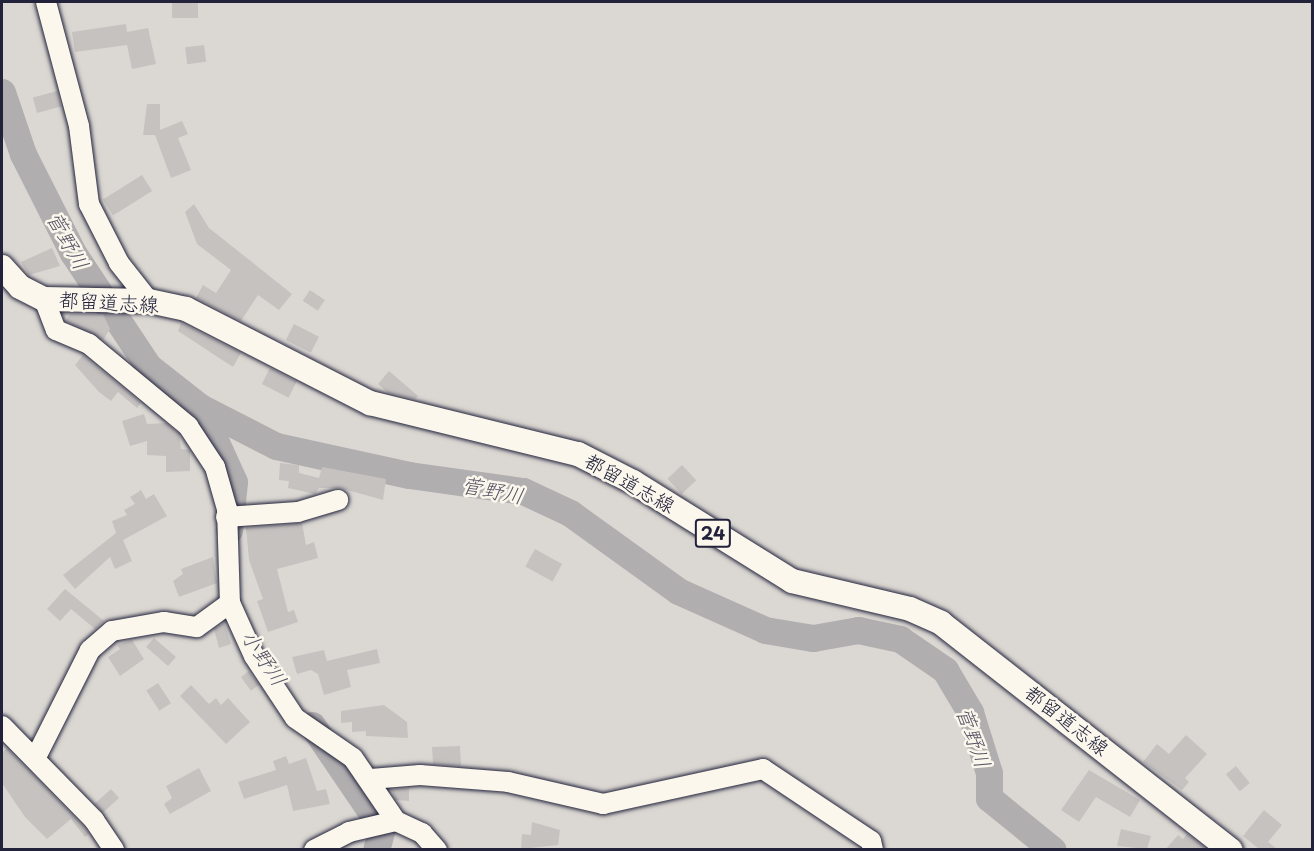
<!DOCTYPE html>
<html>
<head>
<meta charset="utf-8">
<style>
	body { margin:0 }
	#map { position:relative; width:1314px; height:851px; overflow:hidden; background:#fbf7ec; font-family:"Playpen Sans","Klee One",sans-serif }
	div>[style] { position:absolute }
	.green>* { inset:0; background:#dbd8d3; transform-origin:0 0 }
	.river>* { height:27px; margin:-13.5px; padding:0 13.5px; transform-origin:13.5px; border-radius:13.5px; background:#b1aeb0 }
	.building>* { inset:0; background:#c6c2c0; transform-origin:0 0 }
	.roads { filter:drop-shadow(0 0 2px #22223b) drop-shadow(0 0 2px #22223b) }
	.minor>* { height:20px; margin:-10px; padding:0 10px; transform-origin:10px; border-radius:10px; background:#fbf7ec }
	.major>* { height:24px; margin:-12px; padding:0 12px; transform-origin:12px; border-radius:12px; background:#fbf7ec }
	span { translate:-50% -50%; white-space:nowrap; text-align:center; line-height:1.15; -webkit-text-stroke:5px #fbf7ec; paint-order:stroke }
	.shield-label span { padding:2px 4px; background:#fbf7ec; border:2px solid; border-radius:4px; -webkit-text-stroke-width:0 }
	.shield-label { font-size:18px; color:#22223b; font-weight:700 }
	.street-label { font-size:20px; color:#22223b }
	.water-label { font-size:21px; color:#545364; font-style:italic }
	.frame { position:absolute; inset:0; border:3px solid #22223b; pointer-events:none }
</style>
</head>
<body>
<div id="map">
	<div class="green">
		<div style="left:2px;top:2px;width:1310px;height:847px"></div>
	</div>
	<div class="river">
		<div style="left:2px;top:92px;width:65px;rotate:71.3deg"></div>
		<div style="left:23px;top:154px;width:111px;rotate:63.2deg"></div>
		<div style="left:73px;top:253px;width:136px;rotate:56.4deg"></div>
		<div style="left:148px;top:366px;width:66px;rotate:38.3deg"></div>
		<div style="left:200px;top:407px;width:85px;rotate:27.2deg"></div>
		<div style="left:276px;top:446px;width:136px;rotate:12.3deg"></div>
		<div style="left:409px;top:475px;width:115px;rotate:8deg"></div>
		<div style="left:523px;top:491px;width:52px;rotate:25.1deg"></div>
		<div style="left:570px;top:513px;width:133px;rotate:35.8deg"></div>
		<div style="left:678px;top:591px;width:95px;rotate:24.1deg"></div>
		<div style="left:765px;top:630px;width:49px;rotate:9.5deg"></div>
		<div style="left:813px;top:638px;width:46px;rotate:-10.1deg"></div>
		<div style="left:858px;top:630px;width:43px;rotate:12.1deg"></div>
		<div style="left:900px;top:639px;width:55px;rotate:34.6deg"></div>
		<div style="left:945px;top:670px;width:49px;rotate:59.2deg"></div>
		<div style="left:970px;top:712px;width:64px;rotate:72.7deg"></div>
		<div style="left:989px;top:773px;width:25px;rotate:90deg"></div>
		<div style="left:989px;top:798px;width:82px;rotate:39.1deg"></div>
		<div style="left:200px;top:407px;width:82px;rotate:65.6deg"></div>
		<div style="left:234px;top:482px;width:48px;rotate:95.9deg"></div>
		<div style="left:312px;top:725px;width:125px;rotate:55.8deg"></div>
		<div style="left:382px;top:828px;width:23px;rotate:105deg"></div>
	</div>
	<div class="building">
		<div style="left:172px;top:2px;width:26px;height:16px"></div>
		<div style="clip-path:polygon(126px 24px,127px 32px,148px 28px,156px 64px,132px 69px,127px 45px,75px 52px,72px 32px)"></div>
		<div style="left:204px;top:45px;width:17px;height:19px;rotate:83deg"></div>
		<div style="left:57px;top:91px;width:16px;height:25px;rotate:75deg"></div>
		<div style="clip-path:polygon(147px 104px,160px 104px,160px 130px,182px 121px,188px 134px,178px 138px,191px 170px,171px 178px,155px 135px,143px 135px)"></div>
		<div style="left:142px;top:175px;width:19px;height:46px;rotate:58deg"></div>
		<div style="clip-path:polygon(194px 204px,209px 228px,292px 294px,279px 310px,258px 295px,241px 321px,196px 298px,203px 285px,216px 293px,231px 270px,197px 244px,185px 212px)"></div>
		<div style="clip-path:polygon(52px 248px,60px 266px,29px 275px,21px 262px)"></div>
		<div style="left:310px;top:290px;width:18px;height:13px;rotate:34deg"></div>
		<div style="clip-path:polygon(70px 314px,103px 314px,110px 329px,103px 340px,66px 321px)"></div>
		<div style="clip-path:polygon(181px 323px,241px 353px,233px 367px,178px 331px)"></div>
		<div style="left:294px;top:324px;width:28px;height:18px;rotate:27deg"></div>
		<div style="clip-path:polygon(83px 355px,141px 403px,137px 408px,118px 392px,111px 401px,99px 392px,75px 365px)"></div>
		<div style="left:270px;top:368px;width:30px;height:18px;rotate:27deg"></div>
		<div style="clip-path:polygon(389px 371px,418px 396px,415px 399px,388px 393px,378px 384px)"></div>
		<div style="clip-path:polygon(144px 414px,147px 424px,166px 423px,179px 434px,181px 449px,190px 450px,190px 471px,166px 472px,166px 456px,147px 455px,147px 441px,130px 446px,122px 421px)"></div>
		<div style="clip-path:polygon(280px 463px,299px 465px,299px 473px,319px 478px,322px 467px,386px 479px,383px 500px,340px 488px,319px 488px,315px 494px,288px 488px,289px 481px,279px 480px)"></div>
		<div style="left:682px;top:465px;width:21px;height:20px;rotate:47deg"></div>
		<div style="clip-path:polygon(141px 490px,146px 499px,154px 494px,167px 516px,123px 540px,132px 561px,115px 569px,110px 557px,75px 589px,63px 575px,116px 533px,112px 521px,127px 515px,124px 510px,135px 504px,130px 497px)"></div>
		<div style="clip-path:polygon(302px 523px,306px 545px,314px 542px,318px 558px,277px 569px,288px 612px,294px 610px,298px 622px,268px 632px,257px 601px,263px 599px,249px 560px,246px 528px)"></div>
		<div style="left:535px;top:549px;width:31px;height:20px;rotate:29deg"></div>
		<div style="clip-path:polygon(213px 557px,217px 583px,179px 597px,173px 581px,183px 574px,181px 569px)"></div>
		<div style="clip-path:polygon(65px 589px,104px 621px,95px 629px,71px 609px,60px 621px,47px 609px)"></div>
		<div style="clip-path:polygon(224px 623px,231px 644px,219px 648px,214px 629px)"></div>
		<div style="left:154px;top:638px;width:29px;height:12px;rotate:41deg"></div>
		<div style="clip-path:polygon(132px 640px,144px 659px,120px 676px,108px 657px,120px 649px,117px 645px)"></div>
		<div style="clip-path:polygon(377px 649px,380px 663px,347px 670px,351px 687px,324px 695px,318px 674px,311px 670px,297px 674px,292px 657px,324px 650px,327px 661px)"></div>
		<div style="left:249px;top:671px;width:17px;height:10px;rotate:54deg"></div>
		<div style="left:158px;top:683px;width:24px;height:14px;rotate:57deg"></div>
		<div style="clip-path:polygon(191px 685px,209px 704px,216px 698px,221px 705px,228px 698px,250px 722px,226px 744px,180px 696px)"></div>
		<div style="clip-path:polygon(384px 705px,407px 722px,408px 738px,366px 736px,366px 731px,352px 732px,352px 722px,341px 723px,341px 711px)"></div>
		<div style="clip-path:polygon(1186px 735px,1207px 754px,1185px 778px,1189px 782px,1182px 790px,1143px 762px,1157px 744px,1169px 754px)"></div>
		<div style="clip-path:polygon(460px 746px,461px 766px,433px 764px,432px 747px)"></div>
		<div style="clip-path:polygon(7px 748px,85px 828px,89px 834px,85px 837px,71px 819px,47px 839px,25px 817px,2px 783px,2px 753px)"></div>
		<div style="clip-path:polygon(286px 756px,289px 764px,306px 758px,317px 791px,326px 789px,330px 804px,293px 811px,287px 785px,244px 799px,238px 782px,276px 770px,273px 761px)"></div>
		<div style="left:1236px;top:766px;width:22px;height:13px;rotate:51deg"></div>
		<div style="clip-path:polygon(199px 768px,211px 791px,170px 814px,164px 804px,172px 798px,166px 786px)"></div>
		<div style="clip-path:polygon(1089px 770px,1140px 800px,1130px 817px,1096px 797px,1079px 822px,1061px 810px)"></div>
		<div style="clip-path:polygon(409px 788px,409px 801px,396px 800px,391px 789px)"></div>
		<div style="left:111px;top:789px;width:12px;height:22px;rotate:48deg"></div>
		<div style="clip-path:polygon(1264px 810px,1282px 825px,1268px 842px,1277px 849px,1259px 849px,1243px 836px)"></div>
		<div style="clip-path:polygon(532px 822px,560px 830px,558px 845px,521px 849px,522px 834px,531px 835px)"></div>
		<div style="clip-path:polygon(1121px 829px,1151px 836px,1147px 849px,1117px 846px)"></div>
		<div style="clip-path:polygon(1187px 834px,1207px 849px,1166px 849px,1178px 835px,1183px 839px)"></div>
	</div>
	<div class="roads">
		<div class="minor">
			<div style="left:46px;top:2px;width:128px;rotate:75.1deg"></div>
			<div style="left:79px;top:126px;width:79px;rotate:82.7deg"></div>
			<div style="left:89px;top:204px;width:66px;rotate:63deg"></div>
			<div style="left:119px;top:263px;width:48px;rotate:51.7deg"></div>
			<div style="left:44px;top:299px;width:33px;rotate:69deg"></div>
			<div style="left:56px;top:330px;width:36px;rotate:23deg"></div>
			<div style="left:89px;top:344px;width:129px;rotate:39.6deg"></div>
			<div style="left:188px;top:426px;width:49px;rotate:56.6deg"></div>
			<div style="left:215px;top:467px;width:44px;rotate:74.1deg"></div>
			<div style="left:227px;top:509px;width:94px;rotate:88.2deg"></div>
			<div style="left:230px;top:603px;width:58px;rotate:65.6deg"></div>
			<div style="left:254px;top:656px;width:74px;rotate:56.5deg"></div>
			<div style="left:295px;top:718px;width:70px;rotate:34.6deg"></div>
			<div style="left:353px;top:758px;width:76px;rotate:55.7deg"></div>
			<div style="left:396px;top:821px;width:29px;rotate:25deg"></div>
			<div style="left:422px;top:833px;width:23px;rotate:49deg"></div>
			<div style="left:226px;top:517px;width:72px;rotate:-4deg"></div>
			<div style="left:298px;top:512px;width:42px;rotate:-16.7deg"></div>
			<div style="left:2px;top:726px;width:132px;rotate:45.6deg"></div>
			<div style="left:94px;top:820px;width:36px;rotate:56deg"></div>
			<div style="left:35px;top:759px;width:122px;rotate:-63.2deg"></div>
			<div style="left:90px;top:650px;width:29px;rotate:-41deg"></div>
			<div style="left:112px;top:631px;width:53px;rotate:-9.8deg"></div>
			<div style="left:164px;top:622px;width:33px;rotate:9deg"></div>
			<div style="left:197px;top:627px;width:41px;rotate:-36deg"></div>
			<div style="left:371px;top:779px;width:49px;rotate:-4.7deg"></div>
			<div style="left:420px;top:775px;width:88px;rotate:4.5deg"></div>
			<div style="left:508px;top:782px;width:98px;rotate:13deg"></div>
			<div style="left:603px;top:804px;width:164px;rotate:-12.3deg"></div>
			<div style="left:763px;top:769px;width:130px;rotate:33.7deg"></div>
			<div style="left:871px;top:841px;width:9px;rotate:77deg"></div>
			<div style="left:314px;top:850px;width:39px;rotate:-27deg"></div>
			<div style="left:349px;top:832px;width:48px;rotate:-13.2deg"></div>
		</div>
		<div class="major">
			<div style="left:2px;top:267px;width:27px;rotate:48deg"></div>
			<div style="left:20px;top:287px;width:27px;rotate:27deg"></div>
			<div style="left:44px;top:299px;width:105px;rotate:1.1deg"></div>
			<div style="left:149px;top:301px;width:38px;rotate:12deg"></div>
			<div style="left:186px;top:309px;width:207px;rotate:27.1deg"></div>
			<div style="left:370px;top:403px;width:214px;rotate:13.8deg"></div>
			<div style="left:578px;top:454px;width:62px;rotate:27deg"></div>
			<div style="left:633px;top:482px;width:187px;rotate:31.9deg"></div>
			<div style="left:792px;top:581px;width:121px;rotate:13.3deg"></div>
			<div style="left:910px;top:609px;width:34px;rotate:24deg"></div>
			<div style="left:941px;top:623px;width:368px;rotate:38.1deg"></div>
		</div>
	</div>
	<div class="shield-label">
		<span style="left:713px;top:533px">24</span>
	</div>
	<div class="street-label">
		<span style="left:109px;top:302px;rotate:3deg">都留道志線</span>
		<span style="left:630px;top:483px;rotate:29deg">都留道志線</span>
		<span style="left:1067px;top:720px;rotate:38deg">都留道志線</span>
	</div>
	<div class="water-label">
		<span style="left:69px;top:240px;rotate:61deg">菅野川</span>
		<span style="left:493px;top:489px;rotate:11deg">菅野川</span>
		<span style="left:265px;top:657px;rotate:56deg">小野川</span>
		<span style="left:975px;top:737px;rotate:71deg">菅野川</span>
	</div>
	<div class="frame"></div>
</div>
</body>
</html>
